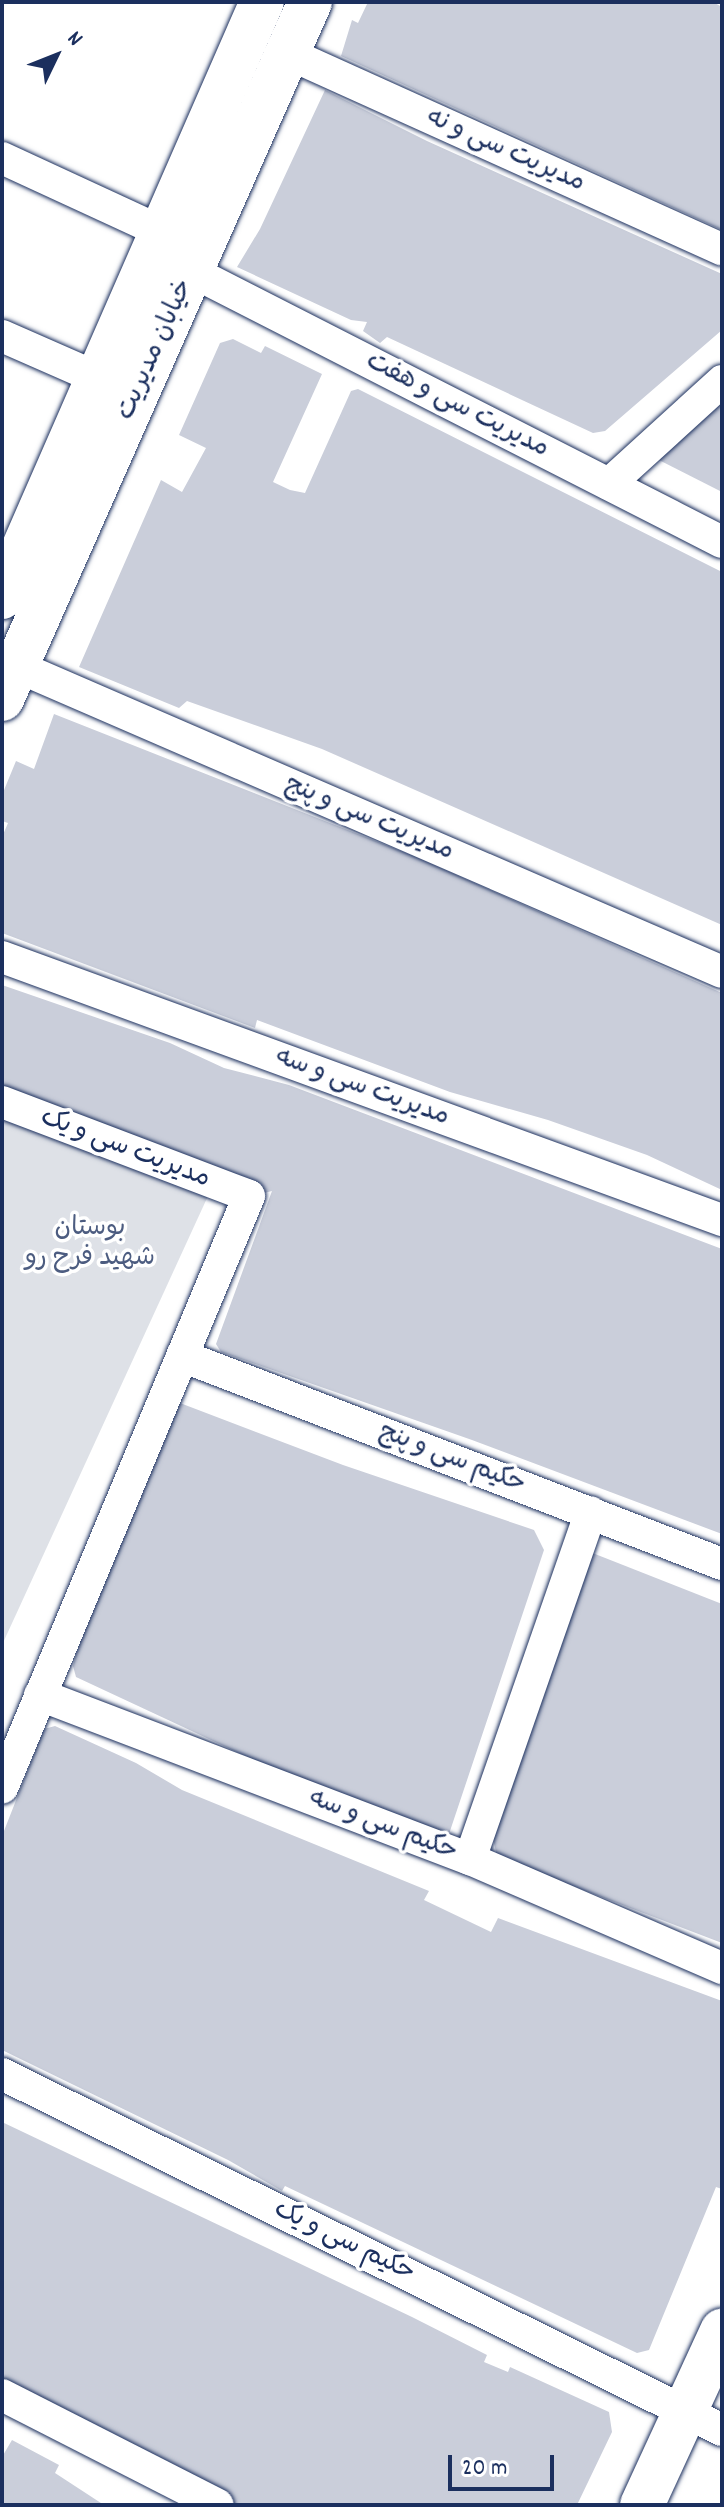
<!DOCTYPE html>
<html>
<head>
<meta charset="utf-8">
<style>
	body { margin:0 }
	#map { position:relative; width:724px; height:2507px; overflow:hidden; background:#fff; font-family:Dekko,"Playpen Sans Arabic",sans-serif }
	div>[style] { position:absolute }
	.green>* { inset:0; background:#dee1e7 }
	.building>* { inset:0; background:#caceda }
	.roads { filter:drop-shadow(0 0 2px #1b2f5e) drop-shadow(0 0 2px #1b2f5e) }
	.street>* { height:32px; margin:-16px; padding:0 16px; transform-origin:16px; border-radius:16px; background:#fff }
	.secondary>* { height:44px; margin:-22px; padding:0 22px; transform-origin:22px; border-radius:22px; background:#fff }
	span { translate:-50% -50%; white-space:nowrap; text-align:center; line-height:1.15; -webkit-text-stroke:7px #fff; paint-order:stroke }
	.street-label { font-size:26px; color:#1b2f5e }
	.park-label { font-size:26px; color:#4c5c80 }
	.frame { position:absolute; inset:0; border:4px solid #1b2f5e; pointer-events:none }
	.north { position:absolute; left:16px; top:16px; width:80px; height:80px; -webkit-text-stroke:6px #fff; paint-order:stroke; rotate:47deg; font-size:22px; font-weight:700; line-height:32px; text-align:center; color:#1b2f5e }
	.north::after { content:''; display:block; margin:auto; width:28px; height:36px; background:#1b2f5e; clip-path:polygon(50% 0,100% 100%,50% 72%,0 100%) }
	.scale { position:absolute; left:448px; top:2455px; width:106px; height:36px; box-sizing:border-box; border:4px solid #1b2f5e; border-top:0; padding-left:10px; font-size:24px; line-height:28px; white-space:nowrap; color:#1b2f5e; -webkit-text-stroke:6px #fff; paint-order:stroke }
</style>
</head>
<body>
<div id="map">
	<div class="green">
		<div style="clip-path:polygon(2px 1117px,208px 1196px,2px 1645px)"></div>
	</div>
	<div class="building">
		<div style="clip-path:polygon(368px 2px,713px 2px,722px 7px,722px 230px,341px 56px,352px 20px,358px 23px)"></div>
		<div style="clip-path:polygon(325px 90px,427px 141px,722px 274px,722px 330px,605px 431px,593px 433px,387px 337px,380px 343px,363px 331px,367px 322px,351px 320px,237px 267px,260px 229px)"></div>
		<div style="clip-path:polygon(233px 339px,261px 353px,265px 346px,322px 374px,273px 482px,290px 490px,305px 493px,351px 391px,358px 389px,722px 572px,722px 925px,322px 749px,187px 701px,179px 708px,79px 667px,161px 480px,182px 492px,206px 448px,179px 435px,220px 343px)"></div>
		<div style="clip-path:polygon(722px 400px,722px 492px,653px 457px)"></div>
		<div style="clip-path:polygon(54px 714px,416px 857px,722px 993px,722px 1190px,647px 1155px,548px 1120px,450px 1092px,257px 1020px,255px 1028px,2px 933px,2px 837px,8px 823px,2px 821px,2px 795px,16px 761px,34px 769px)"></div>
		<div style="clip-path:polygon(2px 985px,170px 1043px,224px 1068px,289px 1085px,722px 1249px,722px 1534px,472px 1440px,221px 1352px,216px 1344px,272px 1191px,264px 1193px,2px 1093px)"></div>
		<div style="clip-path:polygon(180px 1403px,343px 1465px,534px 1530px,544px 1550px,449px 1834px,271px 1768px,76px 1677px,73px 1666px,78px 1648px)"></div>
		<div style="clip-path:polygon(590px 1552px,722px 1604px,722px 1943px,497px 1857px,493px 1838px)"></div>
		<div style="clip-path:polygon(55px 1726px,136px 1763px,182px 1790px,429px 1891px,424px 1900px,491px 1932px,498px 1918px,722px 2001px,722px 2189px,716px 2187px,649px 2350px,637px 2353px,285px 2186px,282px 2191px,228px 2160px,2px 2050px,2px 1836px,44px 1729px)"></div>
		<div style="clip-path:polygon(2px 2122px,412px 2317px,487px 2355px,484px 2362px,508px 2372px,510px 2367px,609px 2412px,612px 2432px,577px 2505px,214px 2505px,2px 2383px)"></div>
		<div style="clip-path:polygon(12px 2440px,59px 2465px,55px 2473px,104px 2505px,2px 2505px,2px 2457px)"></div>
	</div>
	<div class="roads">
		<div class="street">
			<div style="left:287px;top:53px;width:477px;rotate:24.3deg"></div>
			<div style="left:2px;top:158px;width:176px;rotate:24.8deg"></div>
			<div style="left:191px;top:271px;width:596px;rotate:27.04deg"></div>
			<div style="left:2px;top:336px;width:107px;rotate:23.7deg"></div>
			<div style="left:609px;top:484px;width:153px;rotate:-42.3deg"></div>
			<div style="left:16px;top:666px;width:769px;rotate:23.43deg"></div>
			<div style="left:2px;top:957px;width:767px;rotate:20.07deg"></div>
			<div style="left:2px;top:1102px;width:264px;rotate:20.8deg"></div>
			<div style="left:249px;top:1196px;width:641px;rotate:112.65deg"></div>
			<div style="left:182px;top:1356px;width:579px;rotate:21.07deg"></div>
			<div style="left:40px;top:1695px;width:460px;rotate:20.9deg"></div>
			<div style="left:470px;top:1859px;width:275px;rotate:23.4deg"></div>
			<div style="left:470px;top:1859px;width:367px;rotate:-70.8deg"></div>
			<div style="left:2px;top:2074px;width:803px;rotate:26.31deg"></div>
			<div style="left:2px;top:2395px;width:242px;rotate:27deg"></div>
		</div>
		<div class="secondary">
			<div style="left:2px;top:597px;width:649px;rotate:-66.4deg"></div>
			<div style="left:2px;top:699px;width:762px;rotate:-66.16deg"></div>
			<div style="left:642px;top:2505px;width:192px;rotate:-65.3deg"></div>
		</div>
	</div>
	<div class="street-label">
		<span style="left:505px;top:151px;rotate:24deg">مدیریت سی و نه</span>
		<span style="left:156px;top:350px;rotate:-66deg">خیابان مدیریت</span>
		<span style="left:457px;top:406px;rotate:27deg">مدیریت سی و هفت</span>
		<span style="left:369px;top:819px;rotate:23deg">مدیریت سی و پنج</span>
		<span style="left:362px;top:1088px;rotate:20deg">مدیریت سی و سه</span>
		<span style="left:125px;top:1149px;rotate:21deg">مدیریت سی و یک</span>
		<span style="left:452px;top:1459px;rotate:21deg">حکیم سی و پنج</span>
		<span style="left:383px;top:1826px;rotate:21deg">حکیم سی و سه</span>
		<span style="left:344px;top:2242px;rotate:26deg">حکیم سی و یک</span>
	</div>
	<div class="park-label">
		<span style="left:90px;top:1244px">بوستان<br>شهید فرح رو</span>
	</div>
	<div class="frame"></div>
	<div class="north">N</div>
	<div class="scale">20 m</div>
</div>
</body>
</html>
